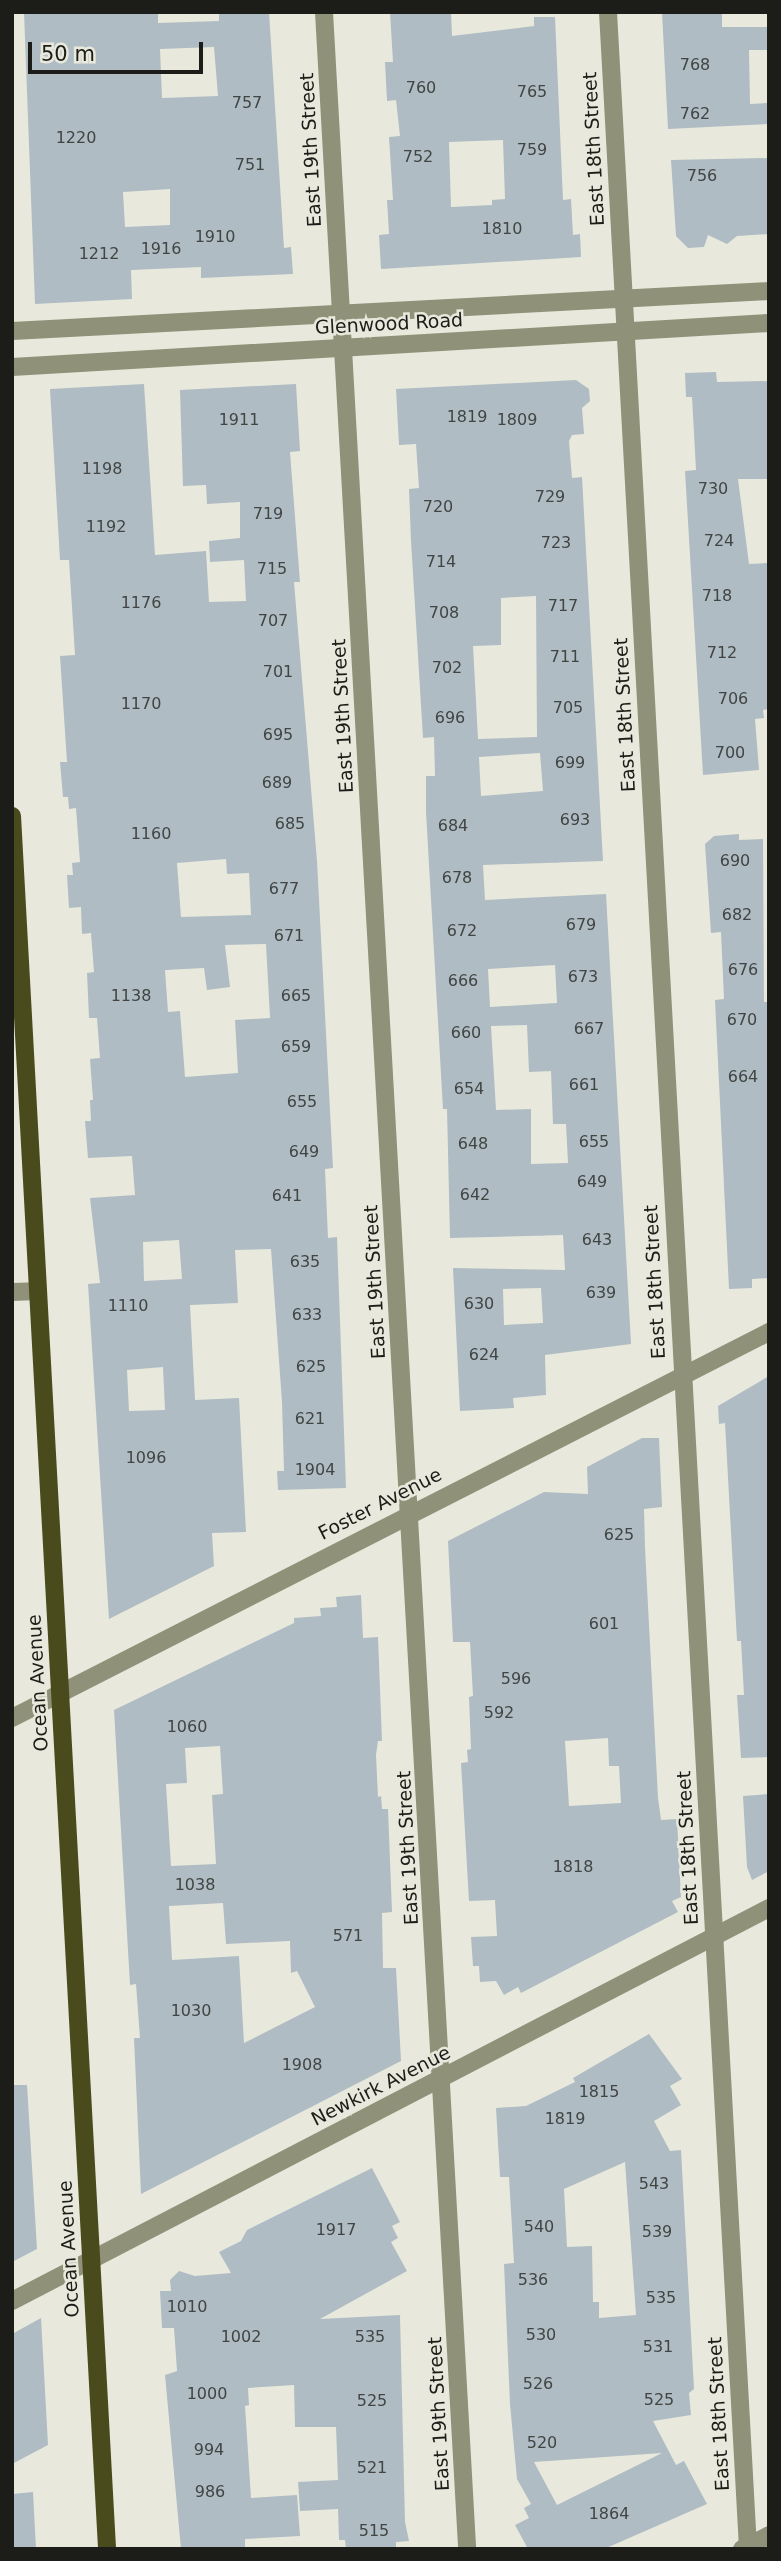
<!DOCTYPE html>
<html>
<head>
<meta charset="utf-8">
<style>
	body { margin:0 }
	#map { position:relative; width:781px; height:2561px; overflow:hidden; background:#e8e9dc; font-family:"DejaVu Sans",sans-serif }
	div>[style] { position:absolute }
	.building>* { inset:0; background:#afbcc4 }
	.minor>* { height:18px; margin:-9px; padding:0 9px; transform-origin:9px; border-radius:9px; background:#8f9178 }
	.major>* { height:18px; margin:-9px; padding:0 9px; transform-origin:9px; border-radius:9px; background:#494b1c }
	span { translate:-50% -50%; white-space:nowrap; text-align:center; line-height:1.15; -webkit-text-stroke:5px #e8e9dc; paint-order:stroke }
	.number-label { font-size:16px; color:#414543 }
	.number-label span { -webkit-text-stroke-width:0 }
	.street-label { font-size:19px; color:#1c1d18 }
	.frame { position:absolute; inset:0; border:14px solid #1c1d18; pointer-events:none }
	.scale { position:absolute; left:28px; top:42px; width:175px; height:32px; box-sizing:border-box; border:4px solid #1c1d18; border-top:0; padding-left:9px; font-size:21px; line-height:24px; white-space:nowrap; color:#1c1d18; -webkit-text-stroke:5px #e8e9dc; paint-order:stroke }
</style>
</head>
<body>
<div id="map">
	<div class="building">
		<div style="clip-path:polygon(evenodd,24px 12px,158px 12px,158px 23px,219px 21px,219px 12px,269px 12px,284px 248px,291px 247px,293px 274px,201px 278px,201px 267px,131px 270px,132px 299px,35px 304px,24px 12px,214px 47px,218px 96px,162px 98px,160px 49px,214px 47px,24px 12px,170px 189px,170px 225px,125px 227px,123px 192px,170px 189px)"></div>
		<div style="clip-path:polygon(evenodd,390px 12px,451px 12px,452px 36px,534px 26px,534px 17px,555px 17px,563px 200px,571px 199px,573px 235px,580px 234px,581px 257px,381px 269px,379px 235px,389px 234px,387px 200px,393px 200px,389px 137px,400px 136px,396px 100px,387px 101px,385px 62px,393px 62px,390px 12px,503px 140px,505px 199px,492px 200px,492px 205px,451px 207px,449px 142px,503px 140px)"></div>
		<div style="clip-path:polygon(662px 12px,722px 12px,722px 27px,769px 27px,769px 50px,749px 50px,750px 104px,769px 103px,769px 124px,668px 129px)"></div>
		<div style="clip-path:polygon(769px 158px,769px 234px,737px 236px,727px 244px,708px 235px,704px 247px,688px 248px,676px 236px,671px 160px)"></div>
		<div style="clip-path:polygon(716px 372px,717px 382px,769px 381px,769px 479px,738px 479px,749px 564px,769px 563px,769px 709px,763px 710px,764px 718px,755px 719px,759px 770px,703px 775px,685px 471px,696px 470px,692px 397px,686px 397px,685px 373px)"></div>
		<div style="clip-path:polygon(evenodd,576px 380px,589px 389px,590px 401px,582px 408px,584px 434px,572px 435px,569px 441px,572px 478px,582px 477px,603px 861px,483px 865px,485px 900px,606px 894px,631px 1344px,545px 1355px,546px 1395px,513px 1398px,514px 1408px,460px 1411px,453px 1268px,565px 1270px,563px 1235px,450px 1238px,447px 1109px,443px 1109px,426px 812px,426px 776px,435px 776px,434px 737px,423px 738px,411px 541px,409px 489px,419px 488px,416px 444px,399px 445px,396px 389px,576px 380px,536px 596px,537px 737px,478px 739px,473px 646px,501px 645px,501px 598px,536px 596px,576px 380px,540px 753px,543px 791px,481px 796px,479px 757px,540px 753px,576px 380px,555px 965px,557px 1003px,490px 1007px,488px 969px,555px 965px,576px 380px,527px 1025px,529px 1072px,551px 1071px,553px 1124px,566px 1124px,568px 1163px,531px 1164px,531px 1109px,496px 1110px,491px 1026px,527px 1025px,576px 380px,541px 1288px,543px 1323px,504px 1325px,503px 1289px,541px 1288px)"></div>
		<div style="clip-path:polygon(evenodd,144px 384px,155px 555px,206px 551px,209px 602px,246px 601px,244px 560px,210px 562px,209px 541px,240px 538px,240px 502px,207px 504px,206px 485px,183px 486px,180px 390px,296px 384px,300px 451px,290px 452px,300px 582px,294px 582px,317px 861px,333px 1168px,325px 1169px,328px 1238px,337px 1237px,346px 1488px,278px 1490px,277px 1471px,284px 1471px,282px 1402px,271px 1249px,235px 1250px,238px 1303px,190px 1305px,195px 1400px,239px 1398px,246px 1532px,212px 1533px,214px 1566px,109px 1619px,88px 1284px,100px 1283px,90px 1198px,135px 1195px,132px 1156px,88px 1158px,85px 1121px,91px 1121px,90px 1100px,93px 1100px,90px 1059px,100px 1058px,97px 1018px,89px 1018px,87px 973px,94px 972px,91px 933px,82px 934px,81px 907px,69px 908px,67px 875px,73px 875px,72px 863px,80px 862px,76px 808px,69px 809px,68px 797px,63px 797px,60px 762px,67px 762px,60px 656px,75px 655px,69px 560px,60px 560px,50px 389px,144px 384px,226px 859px,227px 874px,249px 873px,251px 915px,181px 917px,177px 863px,226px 859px,144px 384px,266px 944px,270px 1018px,235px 1020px,238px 1073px,185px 1077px,180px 1011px,168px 1012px,165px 970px,204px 968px,207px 990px,230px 987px,225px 945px,266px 944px,144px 384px,179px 1240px,182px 1279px,144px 1281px,143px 1242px,179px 1240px,144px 384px,163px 1367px,165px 1410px,129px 1411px,127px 1370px,163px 1367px)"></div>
		<div style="clip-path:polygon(739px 834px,739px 840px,763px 839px,764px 1002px,769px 1002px,769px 1278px,752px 1279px,752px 1288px,729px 1289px,715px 1000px,724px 999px,721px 932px,711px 933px,705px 844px,714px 836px)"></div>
		<div style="clip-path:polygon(769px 1376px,769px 1757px,741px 1758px,737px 1695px,744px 1695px,741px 1641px,737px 1641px,725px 1423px,719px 1424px,718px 1406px)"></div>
		<div style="clip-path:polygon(evenodd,642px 1438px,659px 1438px,662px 1507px,644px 1509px,645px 1548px,658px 1798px,661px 1820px,677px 1819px,681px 1897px,672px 1901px,678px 1912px,521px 1993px,518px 1987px,504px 1995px,496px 1981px,480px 1982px,479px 1966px,473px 1966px,471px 1937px,497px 1936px,495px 1900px,469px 1901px,461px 1763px,468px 1762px,467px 1750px,471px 1749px,469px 1697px,473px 1696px,470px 1642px,453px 1642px,448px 1541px,544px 1492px,588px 1494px,587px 1467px,642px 1438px,608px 1738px,609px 1766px,619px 1766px,621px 1803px,569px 1806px,565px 1741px,608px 1738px)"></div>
		<div style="clip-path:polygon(evenodd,361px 1595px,363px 1638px,378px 1637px,382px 1741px,378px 1741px,376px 1755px,378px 1797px,381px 1796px,382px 1809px,388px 1809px,392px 1912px,382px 1913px,383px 1968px,396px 1968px,401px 2061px,141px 2194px,134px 2038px,140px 2038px,136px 1984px,130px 1985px,114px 1710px,294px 1623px,294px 1618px,321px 1616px,320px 1608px,337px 1607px,336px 1597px,361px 1595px,220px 1746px,223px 1794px,212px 1795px,216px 1864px,171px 1866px,166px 1784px,187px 1783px,185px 1748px,220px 1746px,361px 1595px,223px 1903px,226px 1944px,290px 1941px,291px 1973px,297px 1971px,315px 2007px,244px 2043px,239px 1956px,172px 1960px,169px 1906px,223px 1903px)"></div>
		<div style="clip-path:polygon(769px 1794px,769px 1871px,752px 1880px,747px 1867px,743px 1796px)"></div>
		<div style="clip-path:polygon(evenodd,649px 2034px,682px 2079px,670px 2086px,681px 2105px,654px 2121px,670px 2151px,681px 2150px,694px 2389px,689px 2393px,691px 2415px,653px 2421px,676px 2465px,684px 2461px,707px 2504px,604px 2549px,528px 2549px,515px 2525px,529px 2518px,524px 2508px,531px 2504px,517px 2479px,510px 2404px,504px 2264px,514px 2263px,509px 2177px,500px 2177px,496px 2108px,526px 2106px,575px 2082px,573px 2078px,649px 2034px,625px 2162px,636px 2315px,599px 2318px,599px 2302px,593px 2302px,592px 2246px,567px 2247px,564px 2189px,625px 2162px,649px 2034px,662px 2453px,557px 2505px,534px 2462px,662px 2453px)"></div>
		<div style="clip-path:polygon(12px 2085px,27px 2085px,37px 2249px,12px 2262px)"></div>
		<div style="clip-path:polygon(372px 2168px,400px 2222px,392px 2226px,398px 2238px,391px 2242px,407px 2271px,320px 2319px,400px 2315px,405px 2522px,409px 2541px,396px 2542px,396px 2549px,346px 2549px,345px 2540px,339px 2540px,338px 2509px,300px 2511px,298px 2482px,338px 2480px,336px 2427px,295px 2427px,294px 2385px,248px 2388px,249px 2405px,245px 2406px,251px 2498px,297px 2495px,300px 2536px,245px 2539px,245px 2549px,181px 2549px,165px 2375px,177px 2371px,174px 2328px,162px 2328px,160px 2291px,171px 2291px,170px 2280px,179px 2271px,195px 2276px,231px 2273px,219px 2252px,241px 2241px,247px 2230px)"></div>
		<div style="clip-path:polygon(41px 2318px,48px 2445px,12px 2464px,12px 2334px)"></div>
		<div style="clip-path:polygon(33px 2492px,36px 2549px,12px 2549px,12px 2494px)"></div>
	</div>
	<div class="minor">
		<div style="left:324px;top:12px;width:2541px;rotate:86.77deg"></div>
		<div style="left:608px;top:12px;width:2541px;rotate:86.84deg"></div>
		<div style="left:12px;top:331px;width:758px;rotate:-3.02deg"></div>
		<div style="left:12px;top:367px;width:758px;rotate:-3.33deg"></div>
		<div style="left:12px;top:1292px;width:25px;rotate:-2deg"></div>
		<div style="left:12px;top:1718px;width:850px;rotate:-27.02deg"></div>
		<div style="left:12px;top:2301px;width:853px;rotate:-27.44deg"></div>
		<div style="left:742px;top:2549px;width:30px;rotate:-27deg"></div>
	</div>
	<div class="major">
		<div style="left:12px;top:816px;width:1736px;rotate:86.86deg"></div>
	</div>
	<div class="number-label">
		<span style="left:695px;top:65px">768</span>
		<span style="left:421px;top:88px">760</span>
		<span style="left:532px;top:92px">765</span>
		<span style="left:247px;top:103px">757</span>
		<span style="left:695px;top:114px">762</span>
		<span style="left:76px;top:138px">1220</span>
		<span style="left:532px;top:150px">759</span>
		<span style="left:418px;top:157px">752</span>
		<span style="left:250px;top:165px">751</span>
		<span style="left:702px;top:176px">756</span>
		<span style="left:502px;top:229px">1810</span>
		<span style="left:215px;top:237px">1910</span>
		<span style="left:161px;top:249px">1916</span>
		<span style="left:99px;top:254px">1212</span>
		<span style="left:467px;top:417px">1819</span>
		<span style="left:239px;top:420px">1911</span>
		<span style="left:517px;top:420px">1809</span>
		<span style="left:102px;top:469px">1198</span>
		<span style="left:713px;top:489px">730</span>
		<span style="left:550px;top:497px">729</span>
		<span style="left:438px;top:507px">720</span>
		<span style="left:268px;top:514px">719</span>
		<span style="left:106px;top:527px">1192</span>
		<span style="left:719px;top:541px">724</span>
		<span style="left:556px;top:543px">723</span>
		<span style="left:441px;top:562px">714</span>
		<span style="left:272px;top:569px">715</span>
		<span style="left:717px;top:596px">718</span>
		<span style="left:141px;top:603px">1176</span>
		<span style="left:563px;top:606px">717</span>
		<span style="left:444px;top:613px">708</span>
		<span style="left:273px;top:621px">707</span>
		<span style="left:722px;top:653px">712</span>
		<span style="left:565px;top:657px">711</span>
		<span style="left:447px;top:668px">702</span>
		<span style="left:278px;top:672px">701</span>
		<span style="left:733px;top:699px">706</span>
		<span style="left:141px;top:704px">1170</span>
		<span style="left:568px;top:708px">705</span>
		<span style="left:450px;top:718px">696</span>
		<span style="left:278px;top:735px">695</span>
		<span style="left:730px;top:753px">700</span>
		<span style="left:570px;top:763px">699</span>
		<span style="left:277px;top:783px">689</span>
		<span style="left:575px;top:820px">693</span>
		<span style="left:290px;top:824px">685</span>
		<span style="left:453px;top:826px">684</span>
		<span style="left:151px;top:834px">1160</span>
		<span style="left:735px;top:861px">690</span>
		<span style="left:457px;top:878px">678</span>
		<span style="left:284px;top:889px">677</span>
		<span style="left:737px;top:915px">682</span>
		<span style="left:581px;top:925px">679</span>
		<span style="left:462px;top:931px">672</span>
		<span style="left:289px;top:936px">671</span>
		<span style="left:743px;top:970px">676</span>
		<span style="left:583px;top:977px">673</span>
		<span style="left:463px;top:981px">666</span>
		<span style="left:131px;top:996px">1138</span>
		<span style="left:296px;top:996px">665</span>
		<span style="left:742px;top:1020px">670</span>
		<span style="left:589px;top:1029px">667</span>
		<span style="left:466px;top:1033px">660</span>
		<span style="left:296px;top:1047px">659</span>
		<span style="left:743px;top:1077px">664</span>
		<span style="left:584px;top:1085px">661</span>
		<span style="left:469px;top:1089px">654</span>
		<span style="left:302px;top:1102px">655</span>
		<span style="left:594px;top:1142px">655</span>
		<span style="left:473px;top:1144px">648</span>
		<span style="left:304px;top:1152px">649</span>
		<span style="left:592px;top:1182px">649</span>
		<span style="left:475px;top:1195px">642</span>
		<span style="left:287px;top:1196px">641</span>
		<span style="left:597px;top:1240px">643</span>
		<span style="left:305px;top:1262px">635</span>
		<span style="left:601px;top:1293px">639</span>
		<span style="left:479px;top:1304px">630</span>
		<span style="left:128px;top:1306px">1110</span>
		<span style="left:307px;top:1315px">633</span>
		<span style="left:484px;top:1355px">624</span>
		<span style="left:311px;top:1367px">625</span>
		<span style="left:310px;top:1419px">621</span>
		<span style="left:146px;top:1458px">1096</span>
		<span style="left:315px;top:1470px">1904</span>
		<span style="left:619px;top:1535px">625</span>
		<span style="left:604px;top:1624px">601</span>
		<span style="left:516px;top:1679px">596</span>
		<span style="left:499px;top:1713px">592</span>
		<span style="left:187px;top:1727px">1060</span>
		<span style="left:573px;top:1867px">1818</span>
		<span style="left:195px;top:1885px">1038</span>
		<span style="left:348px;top:1936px">571</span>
		<span style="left:191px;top:2011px">1030</span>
		<span style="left:302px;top:2065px">1908</span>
		<span style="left:599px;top:2092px">1815</span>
		<span style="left:565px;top:2119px">1819</span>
		<span style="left:654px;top:2184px">543</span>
		<span style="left:539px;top:2227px">540</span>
		<span style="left:336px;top:2230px">1917</span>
		<span style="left:657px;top:2232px">539</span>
		<span style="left:533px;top:2280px">536</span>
		<span style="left:661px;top:2298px">535</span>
		<span style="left:187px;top:2307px">1010</span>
		<span style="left:541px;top:2335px">530</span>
		<span style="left:241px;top:2337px">1002</span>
		<span style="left:370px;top:2337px">535</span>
		<span style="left:658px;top:2347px">531</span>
		<span style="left:538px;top:2384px">526</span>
		<span style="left:207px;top:2394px">1000</span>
		<span style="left:659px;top:2400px">525</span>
		<span style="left:372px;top:2401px">525</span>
		<span style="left:542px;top:2443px">520</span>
		<span style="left:209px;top:2450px">994</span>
		<span style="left:372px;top:2468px">521</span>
		<span style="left:210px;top:2492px">986</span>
		<span style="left:609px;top:2514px">1864</span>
		<span style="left:374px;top:2531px">515</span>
	</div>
	<div class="street-label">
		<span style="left:594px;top:149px;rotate:-93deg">East 18th Street</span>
		<span style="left:311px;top:150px;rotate:-93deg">East 19th Street</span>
		<span style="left:389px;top:324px;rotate:-3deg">Glenwood Road</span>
		<span style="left:625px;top:715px;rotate:-93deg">East 18th Street</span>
		<span style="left:343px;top:716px;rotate:-93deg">East 19th Street</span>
		<span style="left:375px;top:1282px;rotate:-93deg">East 19th Street</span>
		<span style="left:655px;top:1282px;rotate:-93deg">East 18th Street</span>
		<span style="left:380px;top:1504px;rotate:-27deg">Foster Avenue</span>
		<span style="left:38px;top:1683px;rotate:-93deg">Ocean Avenue</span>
		<span style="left:408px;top:1848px;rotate:-93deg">East 19th Street</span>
		<span style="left:688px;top:1848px;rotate:-93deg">East 18th Street</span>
		<span style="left:381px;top:2086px;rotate:-27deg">Newkirk Avenue</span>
		<span style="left:69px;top:2249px;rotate:-93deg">Ocean Avenue</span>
		<span style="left:439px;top:2414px;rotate:-93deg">East 19th Street</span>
		<span style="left:719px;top:2414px;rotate:-93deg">East 18th Street</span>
	</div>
	<div class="frame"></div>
	<div class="scale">50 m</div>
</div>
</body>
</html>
